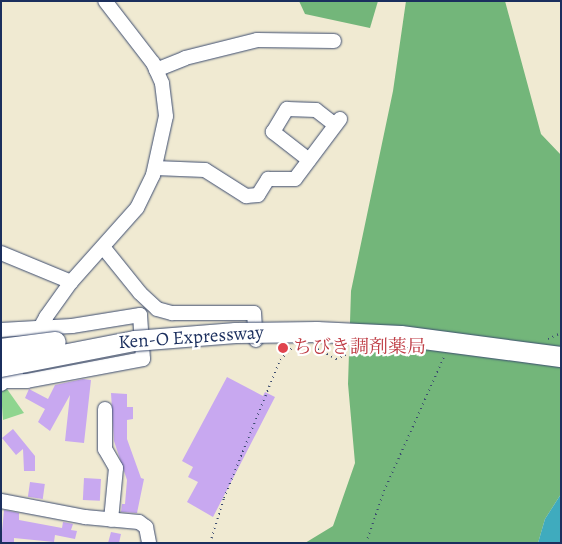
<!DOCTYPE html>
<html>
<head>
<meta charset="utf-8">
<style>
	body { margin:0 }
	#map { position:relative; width:562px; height:544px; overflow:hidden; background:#f0ead2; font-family:Alegreya,"Noto Serif JP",serif }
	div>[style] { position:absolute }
	.green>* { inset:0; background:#8fd58f }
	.forest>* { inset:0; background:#73b67a }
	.water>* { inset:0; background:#3fabbe }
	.building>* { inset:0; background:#c8a8f0; transform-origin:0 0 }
	.path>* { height:2px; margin-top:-1px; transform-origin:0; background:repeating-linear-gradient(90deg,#3b4b6f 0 1px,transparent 0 5px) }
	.roads { filter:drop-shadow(0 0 1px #3b4b6f) drop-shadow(0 0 1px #3b4b6f) }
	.minor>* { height:14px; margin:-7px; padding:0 7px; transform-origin:7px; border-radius:7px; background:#fff }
	.bridges { filter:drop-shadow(0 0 1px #3b4b6f) drop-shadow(0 0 1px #3b4b6f) }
	.highway-bridge>* { height:20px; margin:-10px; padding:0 10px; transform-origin:10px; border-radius:10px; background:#fff }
	.dots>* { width:14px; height:14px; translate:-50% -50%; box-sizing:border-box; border:2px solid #fff; border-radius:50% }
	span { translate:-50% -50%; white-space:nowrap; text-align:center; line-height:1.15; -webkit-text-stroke:4.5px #fff; paint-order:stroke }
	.street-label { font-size:19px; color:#1b2f5e }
	.health-label { font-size:19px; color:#be3a42 }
	.left { translate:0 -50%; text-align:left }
	.frame { position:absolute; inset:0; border:2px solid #1b2f5e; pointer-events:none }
</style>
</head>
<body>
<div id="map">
	<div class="green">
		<div style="clip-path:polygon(7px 389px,24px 413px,3px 420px,1px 392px)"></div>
	</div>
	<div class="forest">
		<div style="clip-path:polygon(299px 1px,378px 1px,370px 28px,305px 14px)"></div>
		<div style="clip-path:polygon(406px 1px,505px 1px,541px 134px,561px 155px,561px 494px,545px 519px,538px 543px,305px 543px,333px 526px,355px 463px,348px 384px,351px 291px,393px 91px)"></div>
	</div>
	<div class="water">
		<div style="clip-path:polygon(561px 494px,561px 543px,538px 543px,545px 519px)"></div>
	</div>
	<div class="building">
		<div style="clip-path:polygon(227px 377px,263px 396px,265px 392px,275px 397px,213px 517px,187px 502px,198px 482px,188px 477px,193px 467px,182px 461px)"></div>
		<div style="clip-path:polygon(83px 379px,91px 380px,84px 443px,65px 441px,70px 395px,50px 431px,38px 422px,45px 409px,25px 398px,29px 389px,48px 399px,55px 385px)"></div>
		<div style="clip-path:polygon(111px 393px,127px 394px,127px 407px,133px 407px,133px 419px,127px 420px,127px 439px,141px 478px,144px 479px,137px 513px,121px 512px,122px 504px,125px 504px,127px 480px,114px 441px)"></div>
		<div style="clip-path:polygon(13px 429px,35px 456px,35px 471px,24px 471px,23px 449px,16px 455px,2px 438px)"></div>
		<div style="left:84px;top:478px;width:17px;height:22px;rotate:3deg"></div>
		<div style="left:30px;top:482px;width:15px;height:15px;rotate:8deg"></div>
		<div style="clip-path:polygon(4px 510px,19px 513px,19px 520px,62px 528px,63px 522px,73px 524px,71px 530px,77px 531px,75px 539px,55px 535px,54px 542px,14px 538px,14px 543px,1px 543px)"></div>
		<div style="clip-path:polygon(111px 532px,121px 534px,119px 543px,108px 543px)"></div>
	</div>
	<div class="path">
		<div style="left:548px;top:339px;width:14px;rotate:-25deg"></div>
		<div style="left:318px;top:349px;width:21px;rotate:29deg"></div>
		<div style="left:336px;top:359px;width:23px;rotate:-23deg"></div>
		<div style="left:210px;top:543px;width:47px;rotate:-72.7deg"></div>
		<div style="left:224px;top:498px;width:149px;rotate:-67.9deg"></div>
		<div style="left:280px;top:360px;width:17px;rotate:-45deg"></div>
		<div style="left:366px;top:543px;width:55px;rotate:-70.9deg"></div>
		<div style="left:384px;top:491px;width:147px;rotate:-65.9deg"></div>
	</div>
	<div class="roads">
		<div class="minor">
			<div style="left:156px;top:70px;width:31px;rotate:-22deg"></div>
			<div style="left:185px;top:58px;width:74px;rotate:-14deg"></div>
			<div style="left:257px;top:40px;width:77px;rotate:0.7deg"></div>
			<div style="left:309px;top:160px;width:46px;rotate:-142.1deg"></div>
			<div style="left:273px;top:132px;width:27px;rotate:-59deg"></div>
			<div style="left:287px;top:109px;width:29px;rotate:2deg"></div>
			<div style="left:316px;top:110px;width:24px;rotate:38deg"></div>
			<div style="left:155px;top:168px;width:50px;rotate:2.3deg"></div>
			<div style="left:205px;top:170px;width:49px;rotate:32.4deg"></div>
			<div style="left:246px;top:196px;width:12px;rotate:-5deg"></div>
			<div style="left:258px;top:195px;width:19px;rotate:-58deg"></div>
			<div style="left:268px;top:179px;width:27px"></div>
			<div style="left:295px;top:179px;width:75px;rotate:-53.1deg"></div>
			<div style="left:103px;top:247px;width:59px;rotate:51.2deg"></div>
			<div style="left:140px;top:293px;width:23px;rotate:43deg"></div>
			<div style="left:157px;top:309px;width:16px;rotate:15deg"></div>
			<div style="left:172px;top:313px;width:82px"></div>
			<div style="left:254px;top:313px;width:27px;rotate:86deg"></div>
			<div style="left:1px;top:253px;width:76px;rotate:22.5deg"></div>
			<div style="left:1px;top:330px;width:71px;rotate:-3.2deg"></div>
			<div style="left:72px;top:326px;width:69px;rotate:-9.2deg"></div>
			<div style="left:140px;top:315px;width:44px;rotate:86.1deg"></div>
			<div style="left:143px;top:359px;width:118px;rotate:169.3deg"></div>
			<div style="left:27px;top:381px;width:20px;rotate:180deg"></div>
			<div style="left:1px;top:384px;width:20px;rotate:-41deg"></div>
			<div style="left:16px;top:371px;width:62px;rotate:-60.9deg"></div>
			<div style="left:46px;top:317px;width:43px;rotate:-54.5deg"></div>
			<div style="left:71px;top:282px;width:99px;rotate:-48.3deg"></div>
			<div style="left:137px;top:208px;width:37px;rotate:-64deg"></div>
			<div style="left:153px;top:175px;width:60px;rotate:-77.6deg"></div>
			<div style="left:166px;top:116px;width:33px;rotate:-97deg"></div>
			<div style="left:162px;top:83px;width:22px;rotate:-114deg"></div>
			<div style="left:153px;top:63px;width:78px;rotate:-127.7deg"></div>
			<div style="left:105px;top:409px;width:40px;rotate:90deg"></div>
			<div style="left:105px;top:449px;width:22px;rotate:60deg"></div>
			<div style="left:116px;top:468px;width:52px;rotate:95.5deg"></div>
			<div style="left:1px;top:501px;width:86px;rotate:10.8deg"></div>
			<div style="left:85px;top:517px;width:54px;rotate:5.3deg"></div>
			<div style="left:139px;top:522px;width:9px;rotate:36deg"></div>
			<div style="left:146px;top:527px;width:16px;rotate:79deg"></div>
		</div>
	</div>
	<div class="bridges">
		<div class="highway-bridge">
			<div style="left:1px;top:349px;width:55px;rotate:-7.3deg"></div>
			<div style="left:1px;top:367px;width:136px;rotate:-11deg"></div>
			<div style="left:135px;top:341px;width:101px;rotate:-4.5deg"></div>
			<div style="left:236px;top:333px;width:81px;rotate:-0.7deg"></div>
			<div style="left:317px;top:332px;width:84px;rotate:2.7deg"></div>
			<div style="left:401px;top:336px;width:161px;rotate:7.5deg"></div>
		</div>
	</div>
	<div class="dots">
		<div style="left:283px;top:348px;background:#e0444e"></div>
	</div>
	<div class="street-label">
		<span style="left:191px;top:338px;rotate:-4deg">Ken-O Expressway</span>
	</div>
	<div class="health-label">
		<span class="left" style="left:293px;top:348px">ちびき調剤薬局</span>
	</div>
	<div class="frame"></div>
</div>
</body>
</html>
